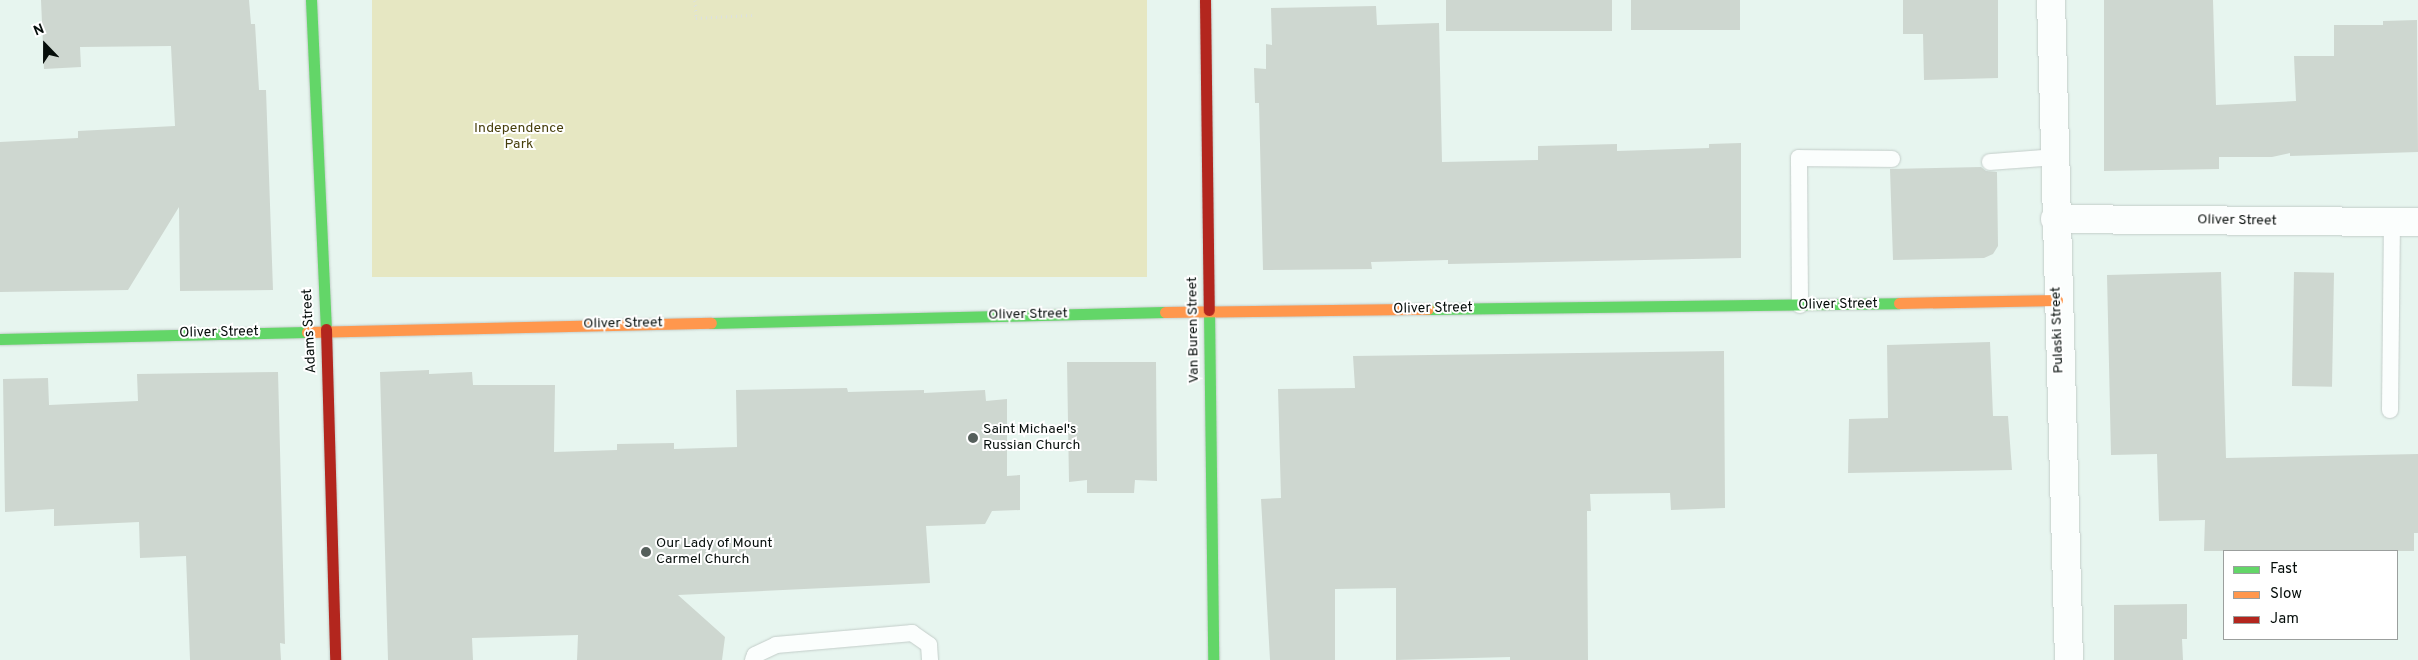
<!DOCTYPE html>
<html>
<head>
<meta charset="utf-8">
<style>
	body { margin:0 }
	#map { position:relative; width:2418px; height:660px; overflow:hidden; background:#e7f5ef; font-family:Overpass,sans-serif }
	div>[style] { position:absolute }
	.green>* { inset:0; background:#e6e7c2; transform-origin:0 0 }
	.building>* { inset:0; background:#ced7d0; transform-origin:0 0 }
	.path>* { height:3px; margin-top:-1.5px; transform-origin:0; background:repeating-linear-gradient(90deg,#dce1df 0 1px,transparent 0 5px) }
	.roads { filter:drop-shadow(0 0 1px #c3cdc9) drop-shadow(0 0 1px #c3cdc9) }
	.lane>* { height:16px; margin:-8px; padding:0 8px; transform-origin:8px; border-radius:8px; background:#fbfefd }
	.street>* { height:28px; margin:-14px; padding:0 14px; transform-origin:14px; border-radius:14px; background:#fbfefd }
	.fast>* { height:11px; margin:-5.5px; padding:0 5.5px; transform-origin:5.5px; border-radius:5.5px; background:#63d668 }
	.slow>* { height:11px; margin:-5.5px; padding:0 5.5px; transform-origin:5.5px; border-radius:5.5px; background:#ff974d }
	.jam>* { height:11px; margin:-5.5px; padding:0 5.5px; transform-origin:5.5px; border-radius:5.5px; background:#b3261e }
	.dots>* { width:14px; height:14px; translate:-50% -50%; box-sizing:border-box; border:2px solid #fff; border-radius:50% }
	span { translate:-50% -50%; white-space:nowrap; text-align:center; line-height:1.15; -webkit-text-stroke:4px #fff; paint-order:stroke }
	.park-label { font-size:14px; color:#463e0b }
	.street-label { font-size:14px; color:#060e0b }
	.poi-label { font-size:14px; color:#060e0b }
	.left { translate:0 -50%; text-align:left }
	.legend { position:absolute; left:2223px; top:550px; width:175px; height:90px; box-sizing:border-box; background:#fff; border:1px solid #9b9f9d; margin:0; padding:6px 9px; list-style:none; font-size:15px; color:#060e0b }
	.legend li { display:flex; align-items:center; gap:10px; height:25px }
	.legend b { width:25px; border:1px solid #9b9f9d }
	.north { position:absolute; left:20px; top:20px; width:50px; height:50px; -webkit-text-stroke:4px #fff; paint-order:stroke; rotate:338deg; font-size:14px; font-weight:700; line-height:20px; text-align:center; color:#060e0b }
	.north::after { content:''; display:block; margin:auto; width:18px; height:22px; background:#060e0b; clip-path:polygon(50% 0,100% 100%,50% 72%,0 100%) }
</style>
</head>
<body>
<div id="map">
	<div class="green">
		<div style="left:372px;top:0;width:775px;height:277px"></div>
	</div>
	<div class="building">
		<div style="clip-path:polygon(41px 0,249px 0,251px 24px,255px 24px,259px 90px,266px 90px,273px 290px,180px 291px,179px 207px,128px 290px,0 292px,0 142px,78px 138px,78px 131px,175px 126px,171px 46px,80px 47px,81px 67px,44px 69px)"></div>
		<div style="left:1446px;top:0;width:166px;height:31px"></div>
		<div style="left:1631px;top:0;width:109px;height:30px"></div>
		<div style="clip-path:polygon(1903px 0,1998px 0,1998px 78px,1924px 80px,1923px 34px,1903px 34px)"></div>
		<div style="clip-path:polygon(2104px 0,2213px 0,2216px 105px,2296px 101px,2294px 56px,2334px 56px,2334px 25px,2383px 25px,2383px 21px,2417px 20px,2418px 152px,2290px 156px,2290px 153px,2272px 157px,2219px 157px,2219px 169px,2104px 171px)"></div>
		<div style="clip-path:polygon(1376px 6px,1377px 25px,1439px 23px,1442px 162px,1538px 160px,1538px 146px,1617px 144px,1617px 151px,1709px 148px,1709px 144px,1741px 143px,1741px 258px,1448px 264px,1448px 260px,1371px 262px,1372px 269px,1263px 270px,1259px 103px,1255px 103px,1254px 68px,1266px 69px,1266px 44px,1272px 45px,1271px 8px)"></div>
		<div style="clip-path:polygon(1981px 167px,1986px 171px,1997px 172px,1998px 246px,1993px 254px,1984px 258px,1893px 260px,1890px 169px)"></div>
		<div style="clip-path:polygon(2221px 272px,2226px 458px,2418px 454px,2418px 533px,2414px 533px,2414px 551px,2204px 551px,2205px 520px,2159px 521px,2157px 454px,2111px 455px,2107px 275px)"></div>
		<div style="left:2294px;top:272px;width:40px;height:114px;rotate:1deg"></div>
		<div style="clip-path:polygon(1990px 342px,1993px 416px,2008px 416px,2012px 470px,1848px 473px,1849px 419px,1888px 418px,1887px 345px)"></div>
		<div style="clip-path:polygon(1724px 351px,1725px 508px,1671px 510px,1670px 493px,1590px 494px,1591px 511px,1587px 511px,1588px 660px,1510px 660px,1510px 657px,1396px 660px,1396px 588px,1335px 589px,1335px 660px,1270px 660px,1261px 499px,1281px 498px,1278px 389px,1355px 388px,1353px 356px)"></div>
		<div style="clip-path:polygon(1067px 362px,1156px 362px,1157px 481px,1135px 480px,1134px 493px,1087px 493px,1087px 480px,1069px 482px)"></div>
		<div style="clip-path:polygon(429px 370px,429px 374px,472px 372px,473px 385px,555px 385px,554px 452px,617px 450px,617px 444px,674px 443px,674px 449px,737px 447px,736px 390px,847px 388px,848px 392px,924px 390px,924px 393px,985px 390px,986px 401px,1007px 399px,1007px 476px,1020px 475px,1020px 510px,992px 511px,985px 524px,926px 526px,930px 583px,678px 595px,725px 637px,722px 660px,577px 660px,578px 635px,472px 638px,473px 660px,388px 660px,380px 372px)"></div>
		<div style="clip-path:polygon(278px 372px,285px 644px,280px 643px,281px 660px,190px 660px,186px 556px,140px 558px,139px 522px,54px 526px,54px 509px,5px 512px,3px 379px,48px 378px,49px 405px,138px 401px,137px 374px)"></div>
		<div style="clip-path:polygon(2187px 604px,2187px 639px,2182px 639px,2183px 660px,2114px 660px,2114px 605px)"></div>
	</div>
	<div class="path">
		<div style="left:695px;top:0;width:18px;rotate:87deg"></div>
		<div style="left:696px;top:18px;width:56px;rotate:-3.1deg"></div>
	</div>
	<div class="roads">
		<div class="lane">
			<div style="left:1990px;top:162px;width:65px;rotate:-4.4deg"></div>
			<div style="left:1800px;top:305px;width:147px;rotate:-90.4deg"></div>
			<div style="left:1799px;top:158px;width:93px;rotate:0.6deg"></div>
			<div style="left:2390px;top:410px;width:188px;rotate:-89.4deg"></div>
			<div style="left:753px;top:660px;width:5px;rotate:-68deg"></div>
			<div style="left:755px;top:655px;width:23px;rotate:-25deg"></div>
			<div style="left:776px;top:645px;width:137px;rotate:-5deg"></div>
			<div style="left:912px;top:633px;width:21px;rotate:35deg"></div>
			<div style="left:929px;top:645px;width:15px;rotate:86deg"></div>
		</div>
		<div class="street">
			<div style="left:2051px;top:0;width:660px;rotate:88.44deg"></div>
			<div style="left:2055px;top:219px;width:363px;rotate:0.5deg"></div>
		</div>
		<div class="fast">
			<div style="left:311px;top:0;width:329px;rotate:87.4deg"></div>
			<div style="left:1428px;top:309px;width:471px;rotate:-0.7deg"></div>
			<div style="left:1209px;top:310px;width:350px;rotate:89.3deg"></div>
			<div style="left:711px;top:323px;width:454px;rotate:-1.4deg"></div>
			<div style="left:0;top:339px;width:307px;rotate:-1.3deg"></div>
		</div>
		<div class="slow">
			<div style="left:1899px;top:303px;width:158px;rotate:-1.1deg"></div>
			<div style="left:1165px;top:312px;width:263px;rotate:-0.7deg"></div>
			<div style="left:307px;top:332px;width:404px;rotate:-1.3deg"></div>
		</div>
		<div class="jam">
			<div style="left:1205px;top:0;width:310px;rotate:89.3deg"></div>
			<div style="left:326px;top:329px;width:331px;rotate:88.4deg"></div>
		</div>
	</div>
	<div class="dots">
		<div style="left:973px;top:438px;background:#555f5b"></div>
		<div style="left:646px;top:552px;background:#555f5b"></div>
	</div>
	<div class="park-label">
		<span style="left:519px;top:137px">Independence<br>Park</span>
	</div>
	<div class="street-label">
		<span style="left:2237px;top:221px;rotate:1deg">Oliver Street</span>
		<span style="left:1838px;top:305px;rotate:-1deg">Oliver Street</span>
		<span style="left:1433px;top:309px;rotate:-1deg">Oliver Street</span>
		<span style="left:1028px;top:315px;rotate:-1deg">Oliver Street</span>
		<span style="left:623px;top:324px;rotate:-1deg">Oliver Street</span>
		<span style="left:1194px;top:330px;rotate:-91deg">Van Buren Street</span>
		<span style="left:2058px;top:330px;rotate:-92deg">Pulaski Street</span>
		<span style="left:310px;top:331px;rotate:-93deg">Adams Street</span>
		<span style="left:219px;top:333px;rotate:-1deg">Oliver Street</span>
	</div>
	<div class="poi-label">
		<span class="left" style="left:983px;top:438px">Saint Michael's<br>Russian Church</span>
		<span class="left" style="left:656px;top:552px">Our Lady of Mount<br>Carmel Church</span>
	</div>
	<ul class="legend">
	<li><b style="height:6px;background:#63d668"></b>Fast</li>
	<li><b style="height:6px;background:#ff974d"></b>Slow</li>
	<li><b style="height:6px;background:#b3261e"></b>Jam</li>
	</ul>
	<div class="north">N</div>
</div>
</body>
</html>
